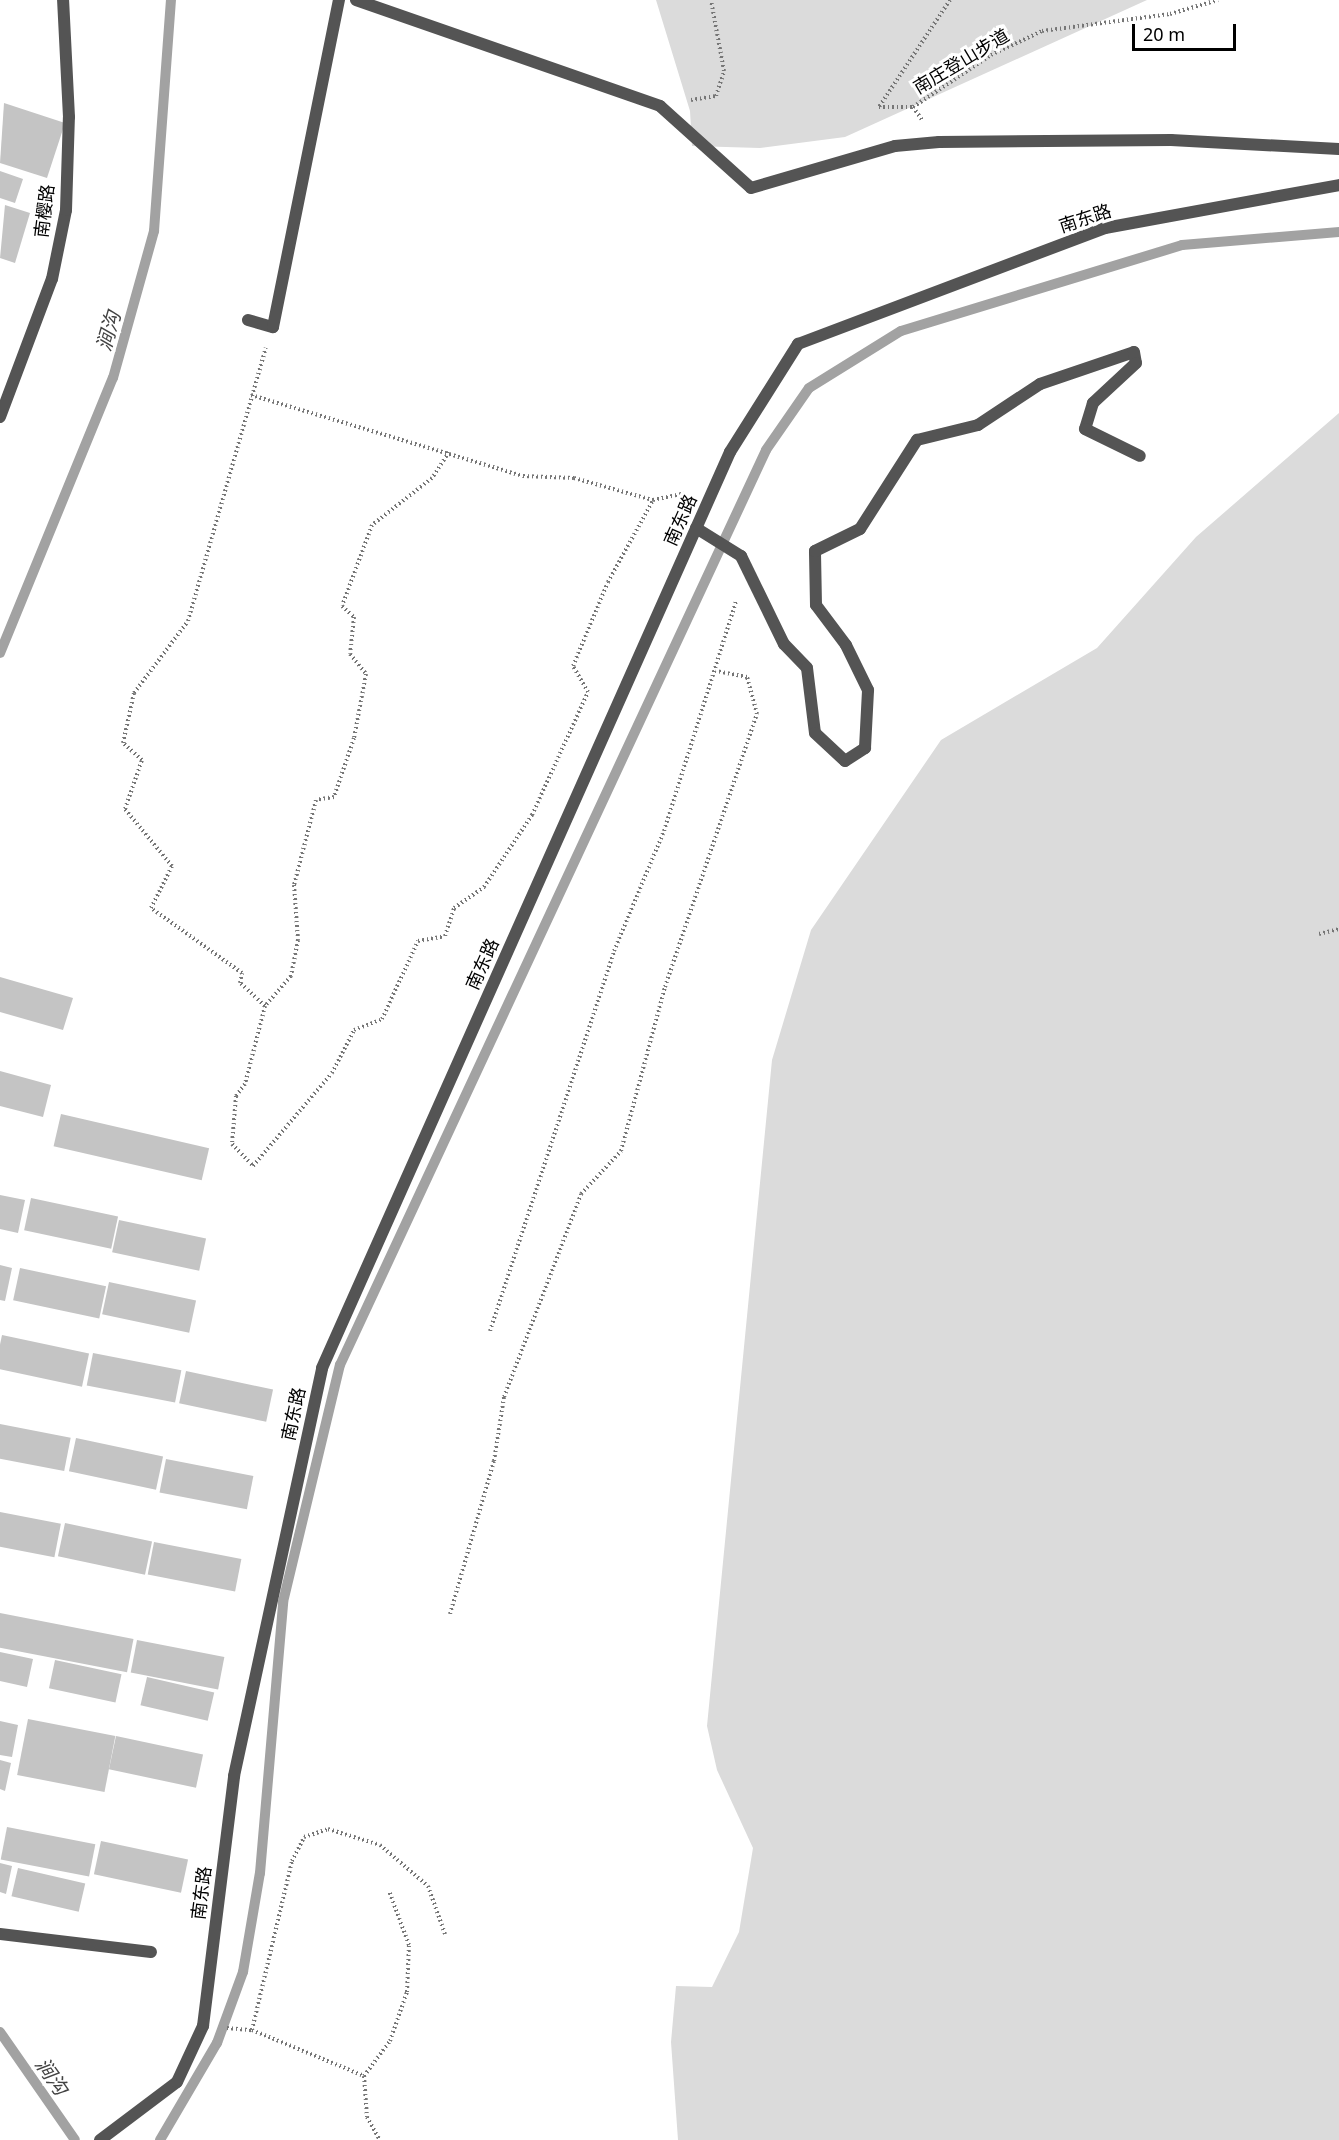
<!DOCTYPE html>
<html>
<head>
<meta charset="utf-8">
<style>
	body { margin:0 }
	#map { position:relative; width:1339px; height:2140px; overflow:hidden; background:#fff; font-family:"Noto Sans","Noto Sans SC",sans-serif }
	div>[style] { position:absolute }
	.green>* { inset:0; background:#dbdbdb }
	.stream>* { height:10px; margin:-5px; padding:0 5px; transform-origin:5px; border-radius:5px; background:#a2a2a2 }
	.building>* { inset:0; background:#c4c4c4; transform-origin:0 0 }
	.path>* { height:4px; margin-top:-2px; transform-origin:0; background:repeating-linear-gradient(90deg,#767676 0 1.5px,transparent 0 4.5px) }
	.service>* { height:12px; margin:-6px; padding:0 6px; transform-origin:6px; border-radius:6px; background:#545454 }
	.minor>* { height:12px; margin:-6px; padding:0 6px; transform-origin:6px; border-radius:6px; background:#545454 }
	.tertiary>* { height:12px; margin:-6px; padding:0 6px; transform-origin:6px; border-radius:6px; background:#545454 }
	span { translate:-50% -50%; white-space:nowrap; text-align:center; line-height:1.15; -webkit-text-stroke:6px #fff; paint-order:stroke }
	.street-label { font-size:18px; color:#000 }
	.water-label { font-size:20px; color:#434343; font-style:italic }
	.scale { position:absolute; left:1132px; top:24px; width:104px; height:27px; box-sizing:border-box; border:3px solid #000; border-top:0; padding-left:8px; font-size:18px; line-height:21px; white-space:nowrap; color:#000; -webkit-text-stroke:4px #fff; paint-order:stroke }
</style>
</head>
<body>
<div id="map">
	<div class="green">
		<div style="clip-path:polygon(656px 0,1147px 0,845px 137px,760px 148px,692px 146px,690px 111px)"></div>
		<div style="clip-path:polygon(1339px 413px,1339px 2140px,678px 2140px,671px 2042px,676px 1986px,712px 1987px,739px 1932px,753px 1848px,717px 1770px,707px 1726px,772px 1060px,811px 930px,941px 740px,1097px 648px,1196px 537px)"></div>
	</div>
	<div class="stream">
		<div style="left:0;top:653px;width:297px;rotate:-67.7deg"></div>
		<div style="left:113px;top:378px;width:153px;rotate:-74.4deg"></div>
		<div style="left:154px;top:231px;width:232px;rotate:-85.8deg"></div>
		<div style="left:0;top:2032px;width:131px;rotate:55.2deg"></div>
		<div style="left:160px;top:2140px;width:113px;rotate:-59.6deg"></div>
		<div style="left:217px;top:2043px;width:76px;rotate:-69.9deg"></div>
		<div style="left:243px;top:1972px;width:100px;rotate:-80.3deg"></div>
		<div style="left:260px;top:1873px;width:272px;rotate:-85.1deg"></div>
		<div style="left:283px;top:1602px;width:244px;rotate:-76.5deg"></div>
		<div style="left:340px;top:1365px;width:1009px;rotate:-65.03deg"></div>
		<div style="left:766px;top:450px;width:75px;rotate:-55.3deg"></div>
		<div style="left:809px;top:388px;width:108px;rotate:-31.8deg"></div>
		<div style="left:901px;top:331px;width:294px;rotate:-17deg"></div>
		<div style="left:1182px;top:245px;width:158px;rotate:-4.7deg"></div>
	</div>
	<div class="building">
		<div style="clip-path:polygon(4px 103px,65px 123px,47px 178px,0 163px)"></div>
		<div style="clip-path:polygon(0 171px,23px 179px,15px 203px,0 198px)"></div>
		<div style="clip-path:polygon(5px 205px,30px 213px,15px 263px,0 258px)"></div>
		<div style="clip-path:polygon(0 977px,73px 998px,63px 1030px,0 1012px)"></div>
		<div style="clip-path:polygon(0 1071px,51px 1085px,43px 1117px,0 1106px)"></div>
		<div style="left:61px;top:1114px;width:152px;height:33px;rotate:13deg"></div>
		<div style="clip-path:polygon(0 1195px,25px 1200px,18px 1233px,0 1229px)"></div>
		<div style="left:31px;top:1198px;width:89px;height:33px;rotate:12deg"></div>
		<div style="left:119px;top:1220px;width:89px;height:33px;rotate:12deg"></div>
		<div style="clip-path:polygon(0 1265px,12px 1268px,5px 1301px,0 1300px)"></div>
		<div style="left:20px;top:1268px;width:88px;height:33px;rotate:12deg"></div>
		<div style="left:109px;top:1282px;width:89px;height:33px;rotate:12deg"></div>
		<div style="left:2px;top:1335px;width:89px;height:34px;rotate:12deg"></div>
		<div style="left:93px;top:1353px;width:90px;height:33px;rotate:11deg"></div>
		<div style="left:186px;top:1371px;width:89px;height:33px;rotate:12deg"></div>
		<div style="left:0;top:1424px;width:72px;height:34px;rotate:11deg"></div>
		<div style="left:76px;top:1438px;width:89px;height:34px;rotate:12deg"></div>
		<div style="left:166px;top:1459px;width:89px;height:34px;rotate:11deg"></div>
		<div style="left:0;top:1512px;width:62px;height:34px;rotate:11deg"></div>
		<div style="left:65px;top:1523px;width:89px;height:34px;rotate:12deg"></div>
		<div style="left:154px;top:1542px;width:89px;height:33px;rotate:11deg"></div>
		<div style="left:0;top:1613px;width:136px;height:34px;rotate:11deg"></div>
		<div style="left:137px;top:1640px;width:89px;height:33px;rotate:11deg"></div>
		<div style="clip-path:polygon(0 1652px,33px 1659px,27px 1687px,0 1681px)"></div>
		<div style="left:55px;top:1660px;width:68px;height:29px;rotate:12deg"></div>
		<div style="left:147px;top:1677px;width:69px;height:29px;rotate:13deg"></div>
		<div style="left:28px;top:1719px;width:89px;height:57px;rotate:11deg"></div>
		<div style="clip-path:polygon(0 1721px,18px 1725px,12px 1757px,0 1755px)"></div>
		<div style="left:116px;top:1736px;width:89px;height:34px;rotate:12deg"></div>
		<div style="clip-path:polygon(0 1760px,11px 1763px,5px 1791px,0 1789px)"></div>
		<div style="left:7px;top:1827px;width:90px;height:33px;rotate:11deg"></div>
		<div style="left:101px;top:1841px;width:89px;height:34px;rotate:12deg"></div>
		<div style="clip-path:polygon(0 1863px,12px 1866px,6px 1894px,0 1892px)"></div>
		<div style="left:18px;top:1868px;width:69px;height:29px;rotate:13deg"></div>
	</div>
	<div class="path">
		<div style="left:950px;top:0;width:128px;rotate:123.6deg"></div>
		<div style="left:879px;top:107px;width:34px"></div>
		<div style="left:913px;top:107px;width:94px;rotate:-33.7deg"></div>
		<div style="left:991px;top:55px;width:56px;rotate:-25.2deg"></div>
		<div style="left:1042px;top:31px;width:129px;rotate:-7.6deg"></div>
		<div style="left:1170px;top:14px;width:50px;rotate:-16.3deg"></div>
		<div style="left:691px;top:100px;width:25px;rotate:-9deg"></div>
		<div style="left:716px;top:96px;width:26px;rotate:-72deg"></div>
		<div style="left:724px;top:71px;width:72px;rotate:-100.4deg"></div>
		<div style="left:913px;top:107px;width:16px;rotate:55deg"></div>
		<div style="left:251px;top:395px;width:284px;rotate:16.6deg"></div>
		<div style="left:523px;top:476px;width:51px;rotate:2.2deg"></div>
		<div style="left:574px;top:478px;width:82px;rotate:15.6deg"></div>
		<div style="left:653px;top:500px;width:33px;rotate:-12deg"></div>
		<div style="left:449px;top:452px;width:31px;rotate:123deg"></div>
		<div style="left:432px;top:478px;width:76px;rotate:141.9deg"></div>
		<div style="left:372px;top:525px;width:86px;rotate:110.3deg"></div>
		<div style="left:342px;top:606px;width:16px;rotate:43deg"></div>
		<div style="left:354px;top:617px;width:37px;rotate:96deg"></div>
		<div style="left:350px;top:654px;width:26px;rotate:51deg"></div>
		<div style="left:366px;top:674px;width:65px;rotate:100.6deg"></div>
		<div style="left:354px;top:738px;width:62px;rotate:108.7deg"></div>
		<div style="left:334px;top:797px;width:18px;rotate:171deg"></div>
		<div style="left:316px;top:800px;width:88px;rotate:104.5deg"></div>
		<div style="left:294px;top:885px;width:55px;rotate:85.8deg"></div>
		<div style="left:298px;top:940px;width:37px;rotate:101deg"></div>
		<div style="left:291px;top:976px;width:40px;rotate:131deg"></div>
		<div style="left:265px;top:1006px;width:81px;rotate:104.4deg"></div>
		<div style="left:245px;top:1084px;width:15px;rotate:127deg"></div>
		<div style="left:236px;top:1096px;width:48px;rotate:94.8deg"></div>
		<div style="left:232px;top:1144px;width:30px;rotate:46deg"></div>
		<div style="left:253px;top:1166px;width:122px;rotate:-49.7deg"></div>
		<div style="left:332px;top:1073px;width:48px;rotate:-62.9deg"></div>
		<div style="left:354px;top:1030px;width:30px;rotate:-21deg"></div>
		<div style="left:382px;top:1019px;width:86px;rotate:-65.2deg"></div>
		<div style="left:418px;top:941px;width:27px;rotate:-10deg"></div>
		<div style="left:445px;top:936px;width:29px;rotate:-72deg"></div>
		<div style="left:454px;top:908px;width:37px;rotate:-35deg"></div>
		<div style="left:484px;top:887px;width:87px;rotate:-56.3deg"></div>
		<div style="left:532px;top:815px;width:135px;rotate:-65.5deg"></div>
		<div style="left:588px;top:692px;width:30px;rotate:-120deg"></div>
		<div style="left:573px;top:666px;width:91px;rotate:-67.4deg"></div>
		<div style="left:608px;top:582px;width:94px;rotate:-61.2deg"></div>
		<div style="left:1319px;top:934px;width:21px;rotate:-14deg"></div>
		<div style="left:265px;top:1006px;width:34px;rotate:-137deg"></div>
		<div style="left:240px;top:983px;width:10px;rotate:-79deg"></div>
		<div style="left:242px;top:973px;width:112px;rotate:-144.5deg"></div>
		<div style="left:151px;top:908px;width:47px;rotate:-63.4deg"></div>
		<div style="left:172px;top:866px;width:74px;rotate:-129.5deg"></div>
		<div style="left:125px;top:809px;width:52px;rotate:-70.9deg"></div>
		<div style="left:142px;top:760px;width:25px;rotate:-138deg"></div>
		<div style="left:123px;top:743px;width:51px;rotate:-77.6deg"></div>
		<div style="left:134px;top:693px;width:90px;rotate:-53.1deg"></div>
		<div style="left:188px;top:621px;width:284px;rotate:-74.1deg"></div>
		<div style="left:490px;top:1331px;width:400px;rotate:-71.9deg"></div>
		<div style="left:614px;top:951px;width:130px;rotate:-67.4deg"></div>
		<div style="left:664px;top:831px;width:241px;rotate:-72.6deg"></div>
		<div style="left:450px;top:1614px;width:159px;rotate:-74deg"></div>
		<div style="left:494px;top:1461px;width:65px;rotate:-81.1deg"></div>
		<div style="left:504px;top:1397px;width:217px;rotate:-69.2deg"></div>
		<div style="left:581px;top:1194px;width:59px;rotate:-47.1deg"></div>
		<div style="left:621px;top:1151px;width:170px;rotate:-75deg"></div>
		<div style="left:665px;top:987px;width:288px;rotate:-71.4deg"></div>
		<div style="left:757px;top:714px;width:38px;rotate:-105deg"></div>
		<div style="left:747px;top:677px;width:32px;rotate:-169deg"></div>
		<div style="left:227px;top:2028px;width:25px;rotate:5deg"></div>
		<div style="left:252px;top:2030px;width:174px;rotate:-76.7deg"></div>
		<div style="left:292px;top:1861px;width:27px;rotate:-63deg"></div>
		<div style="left:304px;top:1837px;width:25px;rotate:-18deg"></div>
		<div style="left:328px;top:1829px;width:54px;rotate:17.1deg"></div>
		<div style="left:380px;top:1845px;width:63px;rotate:40.5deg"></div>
		<div style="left:428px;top:1886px;width:51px;rotate:70.5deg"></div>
		<div style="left:252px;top:2030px;width:121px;rotate:22.3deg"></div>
		<div style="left:364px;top:2076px;width:44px;rotate:-53.4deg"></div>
		<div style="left:390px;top:2041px;width:52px;rotate:-70.9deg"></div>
		<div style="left:407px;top:1992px;width:47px;rotate:-87.6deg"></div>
		<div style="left:409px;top:1945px;width:58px;rotate:-110.3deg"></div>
		<div style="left:364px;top:2076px;width:41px;rotate:85.8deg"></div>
		<div style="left:367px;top:2117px;width:26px;rotate:61deg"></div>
	</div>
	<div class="service">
		<div style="left:248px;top:320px;width:26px;rotate:16deg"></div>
		<div style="left:273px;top:327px;width:334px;rotate:-78.6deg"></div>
		<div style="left:696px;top:528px;width:53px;rotate:31.9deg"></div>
		<div style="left:741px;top:556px;width:98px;rotate:64deg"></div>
		<div style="left:784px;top:644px;width:33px;rotate:46deg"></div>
		<div style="left:807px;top:668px;width:65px;rotate:83deg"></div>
		<div style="left:815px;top:733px;width:41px;rotate:43deg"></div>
		<div style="left:845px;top:761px;width:24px;rotate:-33deg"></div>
		<div style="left:865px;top:748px;width:58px;rotate:-87deg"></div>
		<div style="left:868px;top:690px;width:50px;rotate:-116.1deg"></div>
		<div style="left:846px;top:645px;width:50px;rotate:-126.9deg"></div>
		<div style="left:816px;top:605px;width:54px;rotate:-91.1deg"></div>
		<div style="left:815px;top:551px;width:50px;rotate:-26.1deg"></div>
		<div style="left:860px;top:529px;width:106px;rotate:-57.4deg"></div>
		<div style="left:917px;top:440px;width:63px;rotate:-13.8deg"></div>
		<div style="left:978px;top:425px;width:74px;rotate:-33.5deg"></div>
		<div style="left:1040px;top:384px;width:99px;rotate:-18.8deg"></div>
		<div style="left:1134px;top:352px;width:11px;rotate:80deg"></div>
		<div style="left:1136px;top:363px;width:59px;rotate:137.1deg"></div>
		<div style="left:1093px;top:403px;width:27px;rotate:107deg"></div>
		<div style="left:1085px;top:429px;width:61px;rotate:26.1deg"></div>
	</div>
	<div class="minor">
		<div style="left:356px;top:0;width:322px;rotate:19.2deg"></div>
		<div style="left:660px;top:106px;width:122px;rotate:42deg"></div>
		<div style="left:751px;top:188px;width:150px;rotate:-16.3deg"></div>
		<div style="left:895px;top:146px;width:44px;rotate:-5.2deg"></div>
		<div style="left:939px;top:142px;width:232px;rotate:-0.5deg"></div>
		<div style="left:1171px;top:140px;width:168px;rotate:3.1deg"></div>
		<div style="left:0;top:1934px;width:152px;rotate:6.8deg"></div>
	</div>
	<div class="tertiary">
		<div style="left:0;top:417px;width:147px;rotate:-69.4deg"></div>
		<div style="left:52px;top:279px;width:70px;rotate:-78.5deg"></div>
		<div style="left:66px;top:210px;width:93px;rotate:-88.2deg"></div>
		<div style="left:69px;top:117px;width:117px;rotate:-92.9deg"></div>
		<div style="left:100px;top:2140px;width:96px;rotate:-37deg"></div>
		<div style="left:177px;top:2082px;width:62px;rotate:-65.1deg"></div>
		<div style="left:203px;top:2026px;width:252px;rotate:-82.9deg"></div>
		<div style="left:234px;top:1776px;width:417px;rotate:-77.8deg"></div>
		<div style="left:322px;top:1368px;width:1003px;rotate:-65.99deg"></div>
		<div style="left:730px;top:452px;width:128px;rotate:-57.8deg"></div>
		<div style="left:798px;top:344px;width:328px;rotate:-20.7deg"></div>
		<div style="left:1105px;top:228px;width:238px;rotate:-10.4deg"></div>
	</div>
	<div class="street-label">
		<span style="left:961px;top:61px;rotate:-31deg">南庄登山步道</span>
		<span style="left:44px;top:211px;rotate:-83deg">南樱路</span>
		<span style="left:1085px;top:218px;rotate:-18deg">南东路</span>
		<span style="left:680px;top:520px;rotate:-66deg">南东路</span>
		<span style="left:482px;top:964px;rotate:-66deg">南东路</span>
		<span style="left:293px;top:1414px;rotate:-78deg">南东路</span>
		<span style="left:201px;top:1893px;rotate:-83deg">南东路</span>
	</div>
	<div class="water-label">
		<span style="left:108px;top:331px;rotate:-74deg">涧沟</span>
		<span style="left:52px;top:2076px;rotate:55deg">涧沟</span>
	</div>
	<div class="scale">20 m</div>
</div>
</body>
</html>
